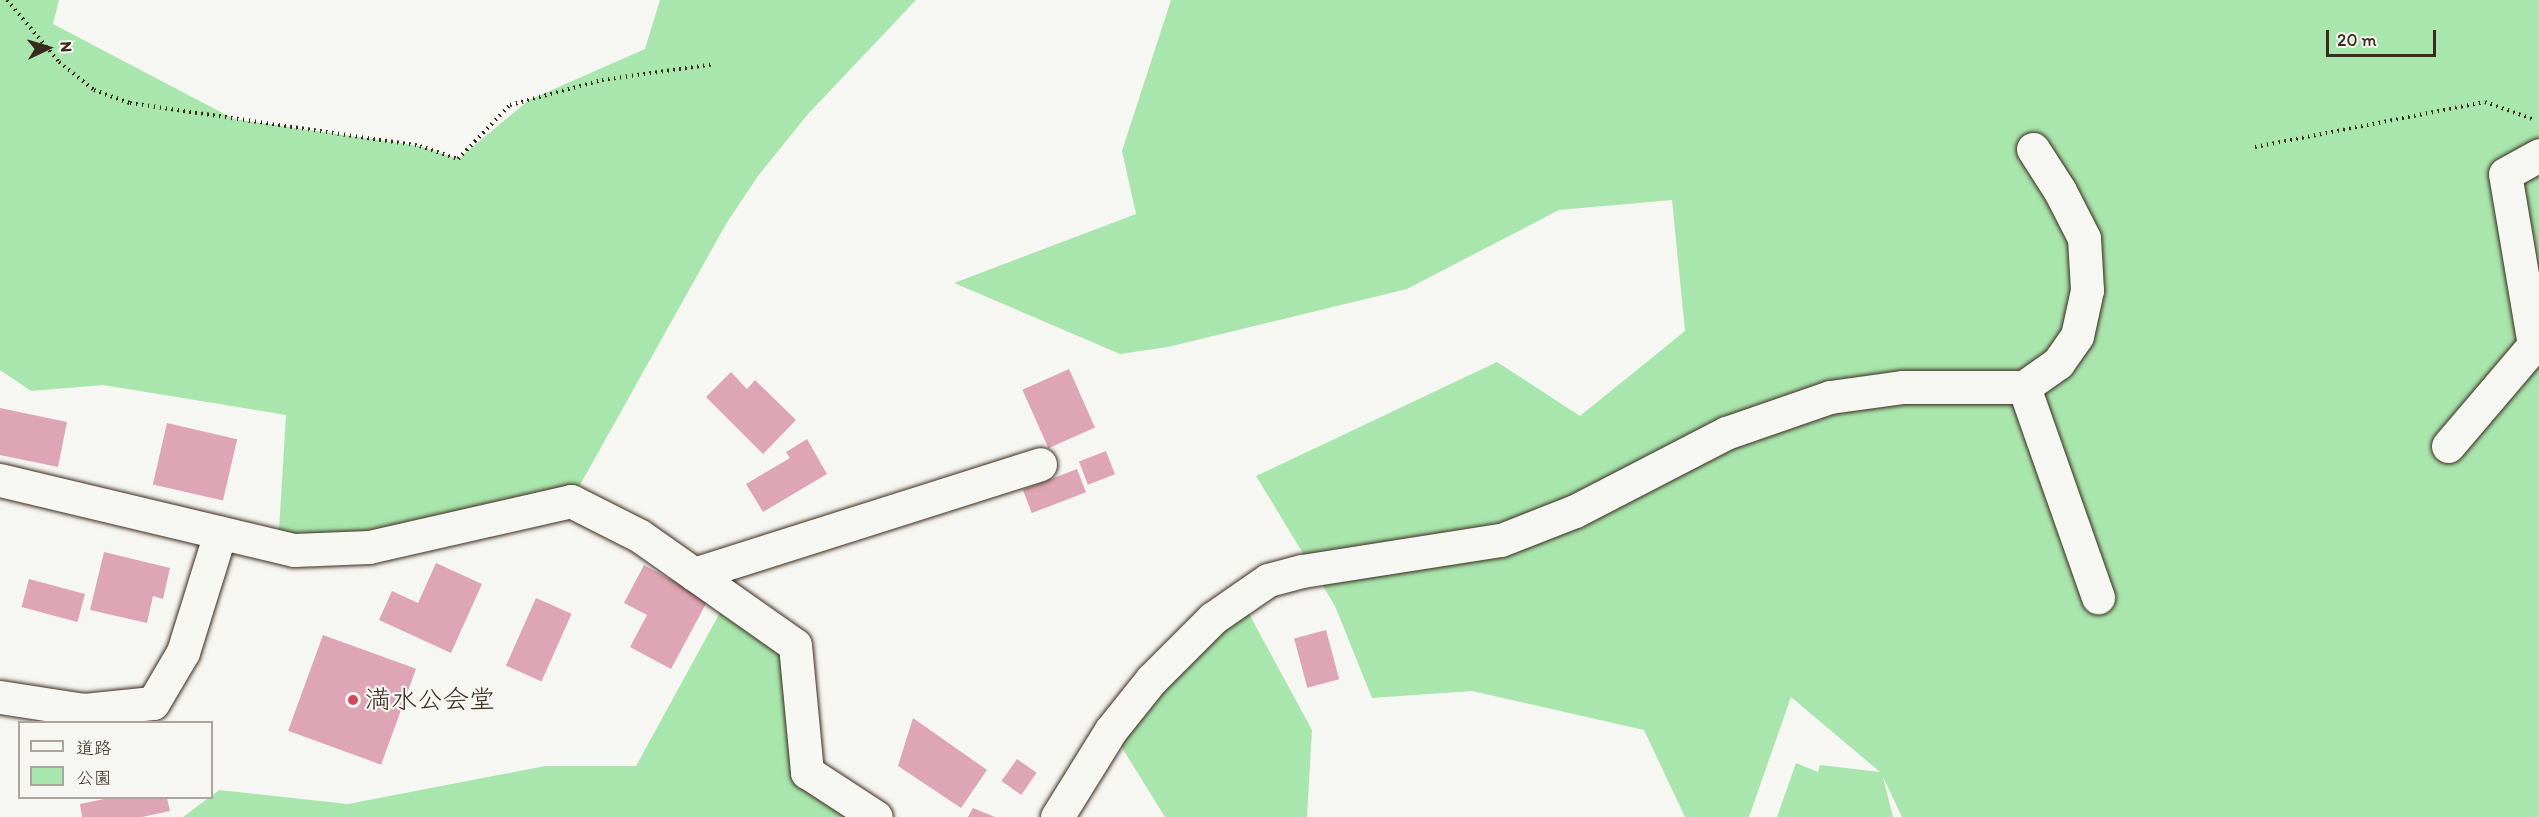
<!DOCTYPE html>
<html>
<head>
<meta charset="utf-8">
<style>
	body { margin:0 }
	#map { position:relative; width:2539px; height:817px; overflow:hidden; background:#f6f6f2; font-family:Itim,"Klee One",sans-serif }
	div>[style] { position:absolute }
	.green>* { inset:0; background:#a9e6ad }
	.building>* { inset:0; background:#dda5b5; transform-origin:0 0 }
	.path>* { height:4px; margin-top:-2px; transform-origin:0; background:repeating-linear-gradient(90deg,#3b2a1e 0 1.5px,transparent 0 6px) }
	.roads { filter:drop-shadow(0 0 2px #3b2a1e) drop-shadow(0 0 2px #3b2a1e) }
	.minor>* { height:33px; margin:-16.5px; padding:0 16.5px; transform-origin:16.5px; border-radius:16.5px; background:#f6f6f2 }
	.dots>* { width:16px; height:16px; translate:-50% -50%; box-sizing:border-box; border:3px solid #f6f6f2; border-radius:50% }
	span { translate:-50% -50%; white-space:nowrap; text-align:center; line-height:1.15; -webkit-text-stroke:4.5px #f6f6f2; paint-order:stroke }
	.poi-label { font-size:26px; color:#3b2a1e }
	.left { translate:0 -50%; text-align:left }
	.legend { position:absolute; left:18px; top:721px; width:195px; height:78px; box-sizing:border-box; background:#f6f6f2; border:2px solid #aba49d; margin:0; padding:8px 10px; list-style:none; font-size:18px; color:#3b2a1e }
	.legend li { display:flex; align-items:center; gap:12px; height:30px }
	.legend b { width:30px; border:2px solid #aba49d }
	.north { position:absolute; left:18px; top:18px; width:60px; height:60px; -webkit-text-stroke:4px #f6f6f2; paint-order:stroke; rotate:86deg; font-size:16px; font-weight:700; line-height:24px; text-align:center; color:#3b2a1e }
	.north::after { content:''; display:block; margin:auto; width:21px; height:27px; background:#3b2a1e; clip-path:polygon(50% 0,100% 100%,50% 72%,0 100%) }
	.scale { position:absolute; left:2326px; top:30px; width:110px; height:27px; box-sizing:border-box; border:3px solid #3b2a1e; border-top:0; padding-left:8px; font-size:18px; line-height:21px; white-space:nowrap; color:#3b2a1e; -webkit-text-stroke:4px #f6f6f2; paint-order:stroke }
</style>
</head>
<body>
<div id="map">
	<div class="green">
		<div style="clip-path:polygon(0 0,59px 0,53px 24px,234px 119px,420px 146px,458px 159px,529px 100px,645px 49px,660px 0,916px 0,808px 114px,758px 176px,726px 224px,571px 501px,278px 547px,286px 415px,103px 385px,31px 391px,0 370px)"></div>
		<div style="clip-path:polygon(1171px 0,2539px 0,2539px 817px,1902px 817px,1883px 777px,1893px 817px,1777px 817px,1796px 763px,1818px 772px,1820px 765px,1880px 772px,1791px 697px,1749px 817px,1685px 817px,1644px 730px,1472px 691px,1372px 698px,1335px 606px,1256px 476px,1497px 362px,1580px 416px,1685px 331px,1672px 200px,1559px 210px,1407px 289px,1168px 347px,1120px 354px,954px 283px,1136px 214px,1122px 151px)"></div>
		<div style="clip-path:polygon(728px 598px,795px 645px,807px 772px,884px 817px,183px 817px,219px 790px,348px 804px,545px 766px,636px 766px)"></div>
		<div style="clip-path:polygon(1241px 599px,1312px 730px,1307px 817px,1165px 817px,1111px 730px)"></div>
	</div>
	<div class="building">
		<div style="left:1069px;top:369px;width:64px;height:51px;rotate:66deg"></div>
		<div style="clip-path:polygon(731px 372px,747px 389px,755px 380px,796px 420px,763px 454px,706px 397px)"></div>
		<div style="clip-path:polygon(0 408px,67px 422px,58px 467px,0 455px)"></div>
		<div style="left:167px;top:423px;width:72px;height:63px;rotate:13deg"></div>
		<div style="clip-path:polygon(807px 439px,827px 474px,763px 512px,746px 484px,790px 458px,786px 452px)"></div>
		<div style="left:1106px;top:451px;width:25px;height:29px;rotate:69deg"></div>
		<div style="left:1077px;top:469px;width:25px;height:58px;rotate:69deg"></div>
		<div style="clip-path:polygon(104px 552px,170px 568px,163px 599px,153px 596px,147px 623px,90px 610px)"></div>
		<div style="clip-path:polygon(436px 563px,482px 584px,451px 653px,379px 620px,392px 591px,418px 603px)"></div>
		<div style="clip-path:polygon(644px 565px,708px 600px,671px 669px,630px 647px,647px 615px,624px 603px)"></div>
		<div style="left:29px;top:579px;width:58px;height:29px;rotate:15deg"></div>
		<div style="left:536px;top:598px;width:39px;height:74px;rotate:24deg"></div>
		<div style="left:1326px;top:630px;width:51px;height:33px;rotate:75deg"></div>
		<div style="left:323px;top:635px;width:99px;height:102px;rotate:20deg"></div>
		<div style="clip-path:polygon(913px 718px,987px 770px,961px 808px,898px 766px)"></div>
		<div style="left:1017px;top:759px;width:24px;height:27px;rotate:35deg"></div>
		<div style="clip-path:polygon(109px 798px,167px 798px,170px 811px,142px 817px,82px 817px,80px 804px)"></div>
		<div style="clip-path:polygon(973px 808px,995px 817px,968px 817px)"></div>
	</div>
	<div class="path">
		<div style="left:7px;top:0;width:81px;rotate:50deg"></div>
		<div style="left:59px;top:62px;width:45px;rotate:38.7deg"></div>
		<div style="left:94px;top:90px;width:38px;rotate:20deg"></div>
		<div style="left:130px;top:103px;width:293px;rotate:8.4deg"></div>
		<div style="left:420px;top:146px;width:40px;rotate:18.9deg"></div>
		<div style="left:458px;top:159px;width:75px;rotate:-46.1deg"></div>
		<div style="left:510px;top:105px;width:95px;rotate:-15.2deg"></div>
		<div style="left:602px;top:80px;width:114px;rotate:-8.1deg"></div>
		<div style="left:2255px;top:147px;width:234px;rotate:-11.1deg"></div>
		<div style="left:2485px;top:102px;width:53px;rotate:19.8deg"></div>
	</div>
	<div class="roads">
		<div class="minor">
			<div style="left:2024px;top:387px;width:223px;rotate:70.6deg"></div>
			<div style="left:2448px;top:446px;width:133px;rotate:-49.6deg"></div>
			<div style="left:2534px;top:345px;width:173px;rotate:-99.6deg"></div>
			<div style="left:2505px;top:174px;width:39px;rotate:-29deg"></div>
			<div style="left:0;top:480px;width:302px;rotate:13.4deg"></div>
			<div style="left:294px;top:550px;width:75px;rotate:-2.3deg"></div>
			<div style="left:369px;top:547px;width:207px;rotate:-12.8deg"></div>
			<div style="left:571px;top:501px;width:77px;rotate:26.9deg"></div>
			<div style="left:640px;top:536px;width:189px;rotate:35.1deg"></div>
			<div style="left:795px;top:645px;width:128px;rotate:84.6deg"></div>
			<div style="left:807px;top:772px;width:82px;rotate:33.1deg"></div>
			<div style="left:694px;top:574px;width:363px;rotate:-17.6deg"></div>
			<div style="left:0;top:697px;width:85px;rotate:8.8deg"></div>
			<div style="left:80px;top:722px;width:13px;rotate:-72deg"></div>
			<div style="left:84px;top:710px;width:69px;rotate:-5.8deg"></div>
			<div style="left:153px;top:703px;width:59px;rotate:-59.5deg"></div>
			<div style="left:183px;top:652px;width:125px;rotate:-72.7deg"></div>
			<div style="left:1057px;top:817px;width:102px;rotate:-58.2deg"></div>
			<div style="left:1111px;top:730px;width:64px;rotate:-51.3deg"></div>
			<div style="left:1151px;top:680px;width:88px;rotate:-45deg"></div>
			<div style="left:1213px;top:618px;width:67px;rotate:-34.6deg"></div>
			<div style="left:1268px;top:580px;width:35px;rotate:-15deg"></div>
			<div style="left:1302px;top:571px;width:201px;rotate:-8.9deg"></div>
			<div style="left:1501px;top:540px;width:79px;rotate:-21.4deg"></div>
			<div style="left:1575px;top:511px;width:170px;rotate:-27.3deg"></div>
			<div style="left:1726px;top:433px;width:110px;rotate:-19.1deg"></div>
			<div style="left:1830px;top:397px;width:74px;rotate:-7.8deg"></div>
			<div style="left:1903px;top:387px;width:121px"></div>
			<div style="left:2024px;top:387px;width:42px;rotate:-35.2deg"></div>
			<div style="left:2058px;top:363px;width:33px;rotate:-55deg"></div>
			<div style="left:2077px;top:336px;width:47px;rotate:-77.7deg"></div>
			<div style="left:2087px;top:290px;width:52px;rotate:-93.3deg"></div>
			<div style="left:2084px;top:238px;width:53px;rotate:-117.1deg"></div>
			<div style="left:2060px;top:191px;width:50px;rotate:-122.7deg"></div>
		</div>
	</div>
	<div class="dots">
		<div style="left:353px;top:700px;background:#d1495b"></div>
	</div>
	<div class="poi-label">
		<span class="left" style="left:365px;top:700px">満水公会堂</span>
	</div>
	<ul class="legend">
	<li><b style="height:8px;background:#f6f6f2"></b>道路</li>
	<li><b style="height:16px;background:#a9e6ad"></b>公園</li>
	</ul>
	<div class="north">N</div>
	<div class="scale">20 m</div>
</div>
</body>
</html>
